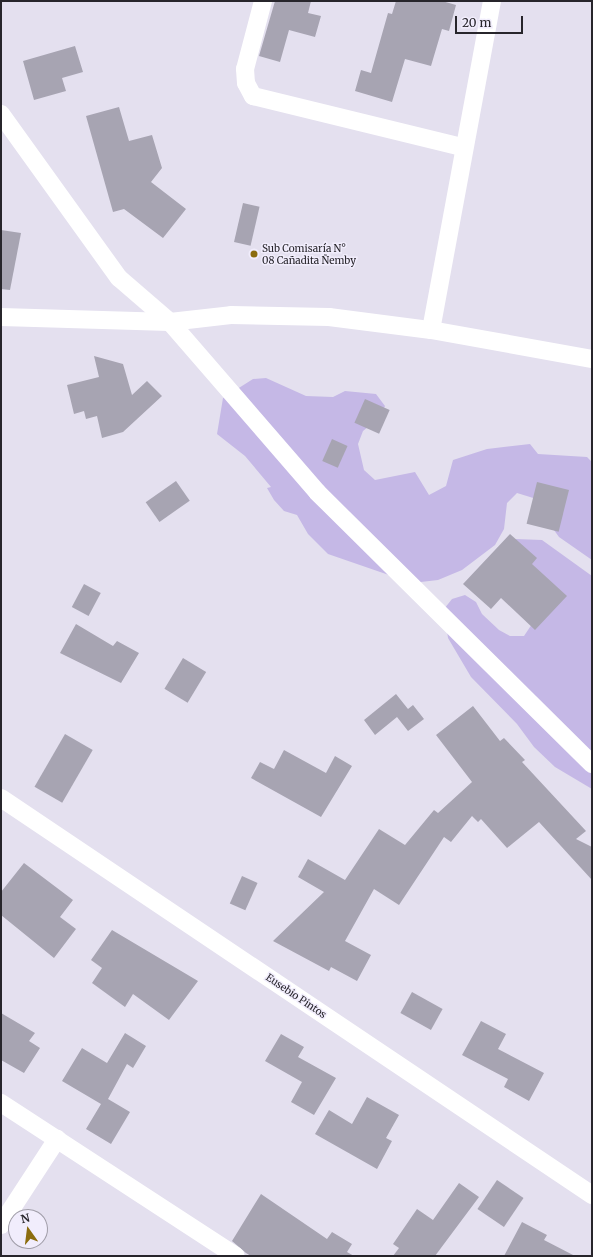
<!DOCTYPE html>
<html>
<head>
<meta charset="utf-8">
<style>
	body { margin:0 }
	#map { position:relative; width:593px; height:1257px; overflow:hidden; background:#e4e0ef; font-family:Merriweather,serif }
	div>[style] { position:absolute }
	.green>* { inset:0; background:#c5b8e6 }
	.building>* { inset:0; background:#a7a4b2; transform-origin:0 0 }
	.street>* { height:18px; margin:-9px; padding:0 9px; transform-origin:9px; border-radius:9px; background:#fff }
	.dots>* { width:11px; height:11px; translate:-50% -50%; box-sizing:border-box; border:2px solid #f1edfc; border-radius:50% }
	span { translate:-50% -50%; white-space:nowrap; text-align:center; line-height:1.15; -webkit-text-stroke:3px #f1edfc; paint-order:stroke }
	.poi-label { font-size:10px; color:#27252b }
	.left { translate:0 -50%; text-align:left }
	.street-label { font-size:10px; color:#27252b }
	.frame { position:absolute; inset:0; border:2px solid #27252b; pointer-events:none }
	.north { position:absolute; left:8px; top:1209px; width:40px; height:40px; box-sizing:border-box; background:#f1edfc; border:1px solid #a09da8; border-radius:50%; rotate:346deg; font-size:11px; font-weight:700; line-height:16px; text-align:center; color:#27252b }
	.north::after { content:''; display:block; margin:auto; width:14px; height:18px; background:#8c6d0f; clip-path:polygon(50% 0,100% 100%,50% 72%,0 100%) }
	.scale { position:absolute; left:455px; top:16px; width:68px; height:18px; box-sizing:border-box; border:2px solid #27252b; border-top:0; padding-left:5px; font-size:12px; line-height:14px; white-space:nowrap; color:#27252b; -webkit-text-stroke:3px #f1edfc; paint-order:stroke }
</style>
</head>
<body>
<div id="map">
	<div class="green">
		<div style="clip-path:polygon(266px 378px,306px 396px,333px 397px,345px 391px,376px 394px,385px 406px,379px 418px,363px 431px,358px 444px,364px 470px,375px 480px,415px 472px,429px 495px,446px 486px,453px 460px,487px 449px,530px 444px,538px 454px,587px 457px,592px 462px,592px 560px,559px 537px,551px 526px,543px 501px,517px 493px,507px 503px,504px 529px,495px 545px,462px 570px,438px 580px,412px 583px,328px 554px,308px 534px,297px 515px,284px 511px,274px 500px,267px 488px,271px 487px,245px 456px,217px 434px,223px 398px,253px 379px)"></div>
		<div style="clip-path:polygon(515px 539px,542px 540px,592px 576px,592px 789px,555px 767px,534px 747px,517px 724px,471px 677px,448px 638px,444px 609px,452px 599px,465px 595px,476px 602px,482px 614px,499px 630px,510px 636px,524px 636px,532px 624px)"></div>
	</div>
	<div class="building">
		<div style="clip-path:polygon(275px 1px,311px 1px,308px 13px,321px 16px,315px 37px,289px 30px,280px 62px,259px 56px)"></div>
		<div style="clip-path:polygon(396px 1px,442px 1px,456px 5px,449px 31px,442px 29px,431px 66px,405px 59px,392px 102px,355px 91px,361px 70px,371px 73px,388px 13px,392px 14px)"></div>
		<div style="clip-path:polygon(75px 46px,83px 72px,62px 78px,66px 91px,34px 100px,23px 61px)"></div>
		<div style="clip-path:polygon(119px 107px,129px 141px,152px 135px,162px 168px,151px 182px,186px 209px,163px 238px,124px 209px,113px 212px,86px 116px)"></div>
		<div style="left:243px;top:203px;width:17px;height:40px;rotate:13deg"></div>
		<div style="clip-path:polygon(1px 230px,21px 233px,10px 290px,1px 289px)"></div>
		<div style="clip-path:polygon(94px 356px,123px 364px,132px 395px,147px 381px,162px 396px,123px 432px,102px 438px,97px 416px,86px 419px,84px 411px,74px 414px,67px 385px,99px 377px)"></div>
		<div style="left:365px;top:399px;width:27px;height:26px;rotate:24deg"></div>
		<div style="left:332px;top:439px;width:17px;height:24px;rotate:24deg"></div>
		<div style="left:176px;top:481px;width:24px;height:37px;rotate:55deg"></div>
		<div style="left:537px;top:482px;width:33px;height:43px;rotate:14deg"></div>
		<div style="clip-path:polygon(510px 534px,537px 558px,532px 564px,567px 596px,535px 630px,501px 598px,491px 609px,463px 584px)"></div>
		<div style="left:84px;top:584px;width:19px;height:26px;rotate:28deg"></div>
		<div style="clip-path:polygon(76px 624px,113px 646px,117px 641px,139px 653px,121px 683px,60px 653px)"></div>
		<div style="left:183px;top:658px;width:27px;height:36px;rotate:31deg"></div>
		<div style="clip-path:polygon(396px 694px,408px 709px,413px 705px,424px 719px,408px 731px,397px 717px,375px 735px,364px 720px)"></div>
		<div style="clip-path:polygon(473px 706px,500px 741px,504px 738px,525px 760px,522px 762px,586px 831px,576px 839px,592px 847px,592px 880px,539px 822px,507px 848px,481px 819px,478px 822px,472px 816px,451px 842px,444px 837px,399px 905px,374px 889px,345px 941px,371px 955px,357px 981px,331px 967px,329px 971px,273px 941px,324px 892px,298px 877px,308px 859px,345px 880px,379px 829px,405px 845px,434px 810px,438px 813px,472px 782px,436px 735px)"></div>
		<div style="left:65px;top:734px;width:32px;height:61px;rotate:30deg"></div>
		<div style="clip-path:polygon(284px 750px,326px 773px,335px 756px,352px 766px,321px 817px,251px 778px,260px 762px,274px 769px)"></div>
		<div style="clip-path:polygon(24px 863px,73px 900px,60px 917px,76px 929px,54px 958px,1px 915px,1px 892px)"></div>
		<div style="left:242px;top:876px;width:17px;height:30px;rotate:24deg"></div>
		<div style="clip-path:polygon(112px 930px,198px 981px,169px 1020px,133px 994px,125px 1007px,92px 983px,102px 968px,91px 960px)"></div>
		<div style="left:412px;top:992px;width:35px;height:24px;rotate:29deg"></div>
		<div style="clip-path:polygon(1px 1013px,35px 1033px,29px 1041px,40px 1048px,24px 1073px,1px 1060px)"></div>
		<div style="clip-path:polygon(481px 1021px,506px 1034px,498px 1049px,544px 1073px,529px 1101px,504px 1087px,508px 1079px,462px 1055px)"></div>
		<div style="clip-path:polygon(125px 1033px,146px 1046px,133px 1068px,127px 1064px,108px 1099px,130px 1112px,111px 1144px,86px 1129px,101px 1104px,62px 1081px,82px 1048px,107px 1063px)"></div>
		<div style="clip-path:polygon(281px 1034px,304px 1047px,298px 1057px,336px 1078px,314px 1115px,291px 1102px,302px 1082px,265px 1061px)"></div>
		<div style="clip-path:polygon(367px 1097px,399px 1115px,386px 1138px,392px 1141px,377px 1169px,315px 1134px,329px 1110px,352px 1124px)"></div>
		<div style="left:497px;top:1180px;width:32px;height:35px;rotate:34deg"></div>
		<div style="clip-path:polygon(459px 1183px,479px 1197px,435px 1256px,393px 1256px,399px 1248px,393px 1244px,417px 1209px,433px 1220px)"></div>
		<div style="clip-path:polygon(261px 1194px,327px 1239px,332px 1232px,352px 1244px,347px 1252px,354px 1256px,251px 1256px,246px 1253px,232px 1241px)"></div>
		<div style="clip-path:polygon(522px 1222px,547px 1235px,544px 1240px,575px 1256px,504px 1256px)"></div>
	</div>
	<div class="street">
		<div style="left:263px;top:1px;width:70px;rotate:104.8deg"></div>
		<div style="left:245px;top:69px;width:14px;rotate:86deg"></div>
		<div style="left:246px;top:83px;width:15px;rotate:62deg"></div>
		<div style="left:253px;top:96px;width:216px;rotate:13.7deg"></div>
		<div style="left:1px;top:114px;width:202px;rotate:54.3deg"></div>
		<div style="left:119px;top:278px;width:67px;rotate:40.8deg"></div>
		<div style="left:170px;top:322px;width:225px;rotate:49.1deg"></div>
		<div style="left:317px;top:492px;width:387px;rotate:44.7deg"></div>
		<div style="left:1px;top:317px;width:169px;rotate:1.7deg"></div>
		<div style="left:170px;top:322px;width:61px;rotate:-6.5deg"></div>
		<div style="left:231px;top:315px;width:98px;rotate:1.2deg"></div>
		<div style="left:329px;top:317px;width:103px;rotate:7.3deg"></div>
		<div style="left:431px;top:330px;width:164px;rotate:10.2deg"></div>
		<div style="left:431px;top:330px;width:335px;rotate:-79.5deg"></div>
		<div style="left:1px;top:798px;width:712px;rotate:33.89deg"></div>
		<div style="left:1px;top:1103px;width:280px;rotate:33.1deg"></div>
		<div style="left:1px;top:1225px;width:103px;rotate:-56.9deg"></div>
	</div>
	<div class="dots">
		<div style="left:254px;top:254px;background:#8c6d0f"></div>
	</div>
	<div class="poi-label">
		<span class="left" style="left:262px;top:254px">Sub Comisaría N°<br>08 Cañadita Ñemby</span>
	</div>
	<div class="street-label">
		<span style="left:296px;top:996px;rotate:34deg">Eusebio Pintos</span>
	</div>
	<div class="frame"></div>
	<div class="north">N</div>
	<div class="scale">20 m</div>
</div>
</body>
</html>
